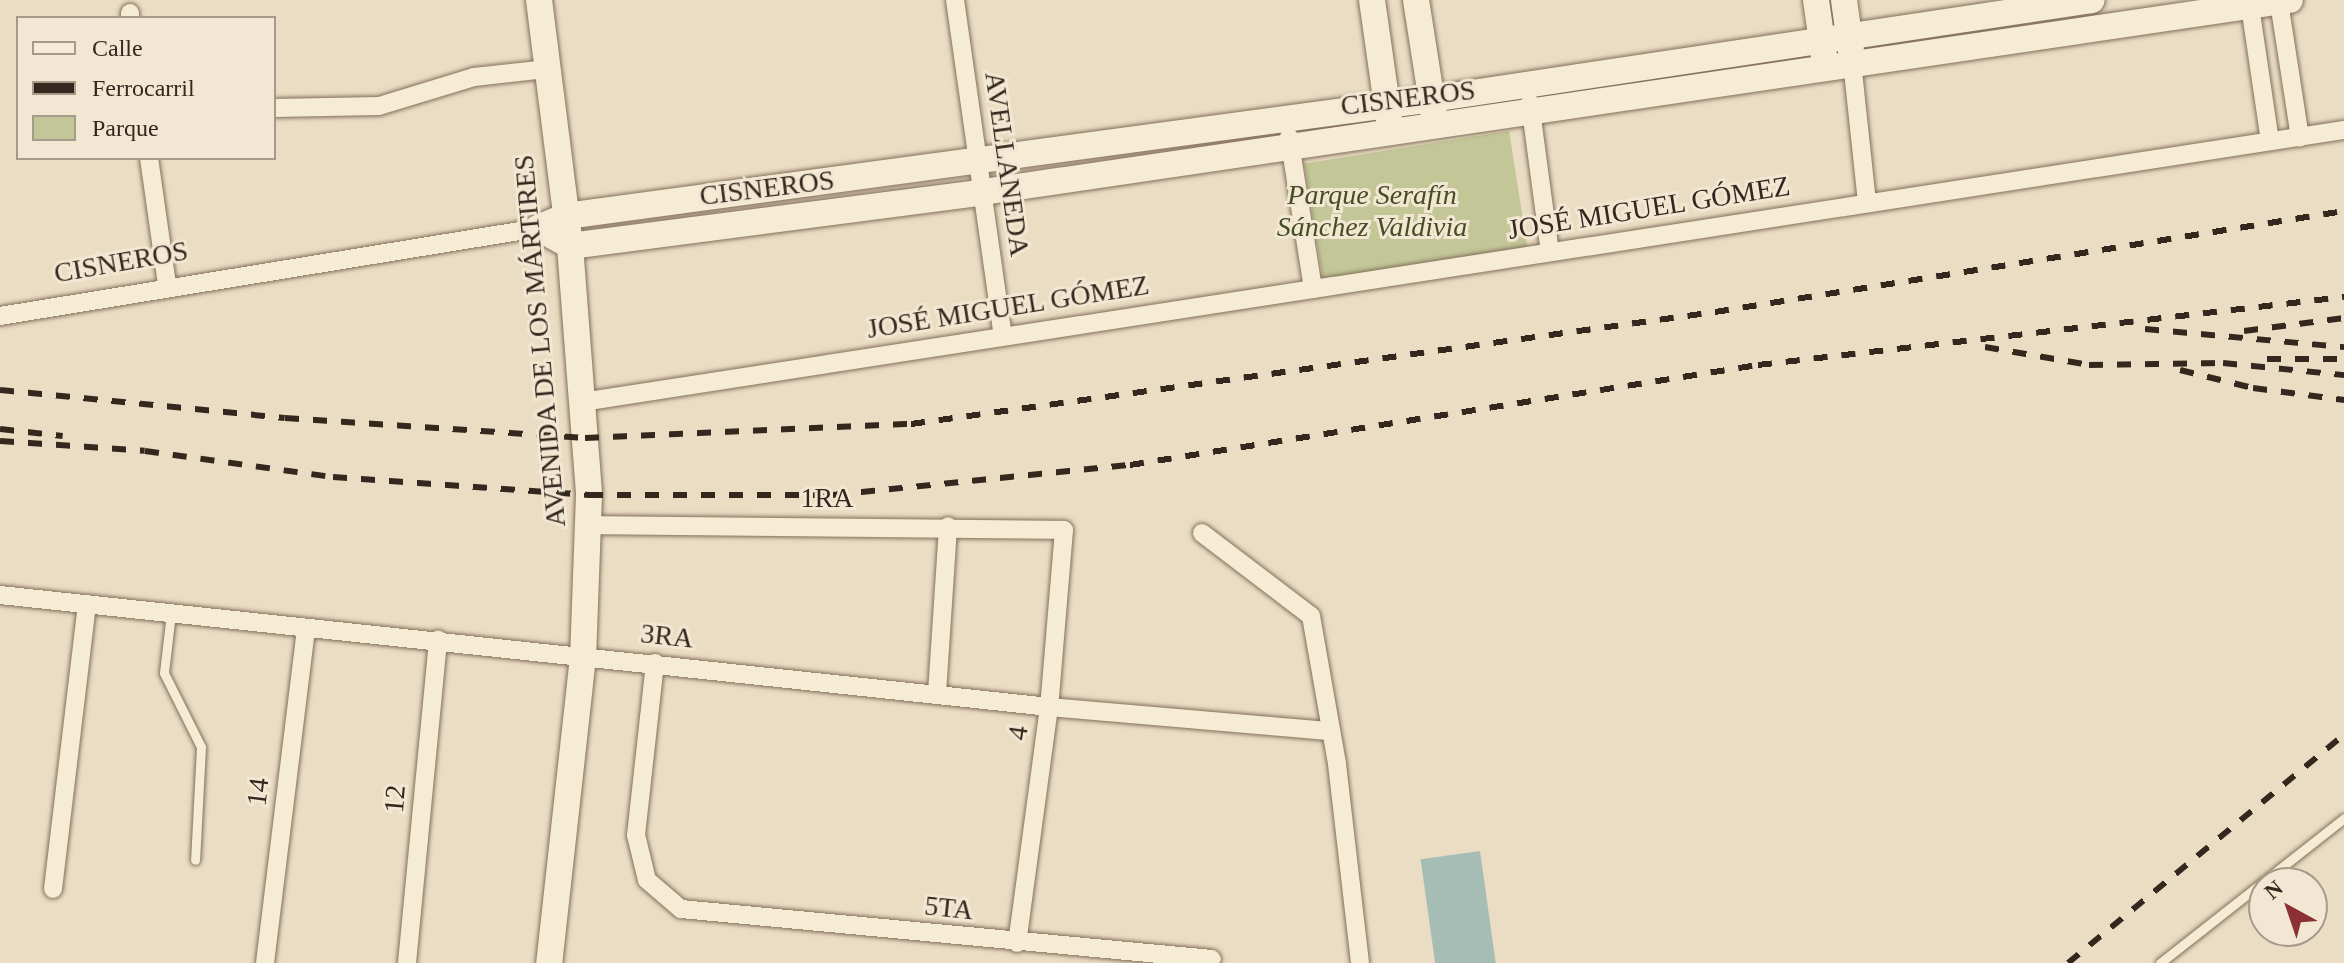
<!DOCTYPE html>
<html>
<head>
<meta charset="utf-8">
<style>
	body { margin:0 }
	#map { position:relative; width:2344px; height:963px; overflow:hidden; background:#eaddc3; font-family:"Times New Roman",serif }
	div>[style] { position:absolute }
	.green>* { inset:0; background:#c3c798; transform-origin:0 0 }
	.water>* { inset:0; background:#a5bdb5; transform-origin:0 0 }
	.roads { filter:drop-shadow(0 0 2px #826f5b) drop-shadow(0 0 2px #826f5b) }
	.lane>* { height:9px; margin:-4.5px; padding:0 4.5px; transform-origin:4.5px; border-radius:4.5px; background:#f6ebd5 }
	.street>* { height:18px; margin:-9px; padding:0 9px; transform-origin:9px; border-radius:9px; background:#f6ebd5 }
	.secondary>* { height:26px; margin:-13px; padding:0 13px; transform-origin:13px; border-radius:13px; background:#f6ebd5 }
	.rail>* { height:6px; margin-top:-3px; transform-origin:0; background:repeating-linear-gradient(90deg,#34281e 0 14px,transparent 0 28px) }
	span { translate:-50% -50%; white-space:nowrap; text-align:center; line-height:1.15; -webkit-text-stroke:6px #f2e7d2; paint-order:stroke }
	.street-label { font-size:28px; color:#34281e }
	.park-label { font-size:28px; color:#464e26; font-style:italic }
	.legend { position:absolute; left:16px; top:16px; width:260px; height:144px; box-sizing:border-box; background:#f2e7d2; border:2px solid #a69b8a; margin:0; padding:10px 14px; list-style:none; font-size:24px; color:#34281e }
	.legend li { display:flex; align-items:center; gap:16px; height:40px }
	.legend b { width:40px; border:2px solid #a69b8a }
	.north { position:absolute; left:2248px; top:867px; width:80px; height:80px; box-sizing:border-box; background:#f2e7d2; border:2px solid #a69b8a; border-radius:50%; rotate:320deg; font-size:22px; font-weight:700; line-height:32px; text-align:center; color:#34281e }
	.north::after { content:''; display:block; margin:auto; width:28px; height:36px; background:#8c3035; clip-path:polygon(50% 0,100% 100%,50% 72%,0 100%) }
</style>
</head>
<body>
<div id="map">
	<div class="green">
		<div style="left:1509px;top:131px;width:118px;height:207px;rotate:81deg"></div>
	</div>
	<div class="water">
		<div style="left:1480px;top:851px;width:113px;height:60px;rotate:82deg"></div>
	</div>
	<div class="roads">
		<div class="lane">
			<div style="left:171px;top:613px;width:60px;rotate:96.7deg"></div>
			<div style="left:164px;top:673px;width:83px;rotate:63.4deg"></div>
			<div style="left:201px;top:747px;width:113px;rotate:93deg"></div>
			<div style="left:2160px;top:963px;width:234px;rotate:-38.2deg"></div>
		</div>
		<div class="street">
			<div style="left:955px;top:0;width:339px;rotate:81.9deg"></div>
			<div style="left:2279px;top:2px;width:137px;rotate:81.2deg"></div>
			<div style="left:2250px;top:6px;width:136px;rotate:81.6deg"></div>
			<div style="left:130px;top:13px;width:5px;rotate:90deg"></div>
			<div style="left:1852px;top:62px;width:142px;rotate:83.9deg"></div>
			<div style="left:1530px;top:103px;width:150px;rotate:82.4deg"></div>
			<div style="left:274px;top:108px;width:105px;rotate:-1.1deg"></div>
			<div style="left:379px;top:106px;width:99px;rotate:-17deg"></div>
			<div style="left:474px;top:77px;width:72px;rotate:-6.3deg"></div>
			<div style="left:1289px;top:137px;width:154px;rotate:81deg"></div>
			<div style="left:149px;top:158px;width:128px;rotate:81.9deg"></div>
			<div style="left:0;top:316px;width:545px;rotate:-9.29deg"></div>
			<div style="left:582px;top:402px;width:1783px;rotate:-8.78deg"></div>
			<div style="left:589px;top:525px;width:475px;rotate:0.6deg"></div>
			<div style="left:1064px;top:530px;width:178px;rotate:94.8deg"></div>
			<div style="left:1049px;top:707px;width:238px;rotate:97.7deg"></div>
			<div style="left:1202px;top:533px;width:137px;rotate:37.3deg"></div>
			<div style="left:1311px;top:616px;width:150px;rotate:80deg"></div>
			<div style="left:1337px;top:764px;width:200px;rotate:83.4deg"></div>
			<div style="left:0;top:595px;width:1055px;rotate:6.09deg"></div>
			<div style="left:1049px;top:707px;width:280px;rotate:4.9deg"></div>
			<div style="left:655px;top:663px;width:173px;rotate:96.3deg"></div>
			<div style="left:636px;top:835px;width:46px;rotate:76.3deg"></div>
			<div style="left:647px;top:880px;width:45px;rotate:40.5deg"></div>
			<div style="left:681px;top:909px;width:533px;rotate:5.38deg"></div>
			<div style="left:937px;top:693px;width:167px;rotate:-86.2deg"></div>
			<div style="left:53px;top:889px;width:287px;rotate:-83.2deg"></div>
			<div style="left:265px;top:963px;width:337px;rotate:-83deg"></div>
			<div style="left:407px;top:963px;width:325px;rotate:-84.5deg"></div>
		</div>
		<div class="secondary">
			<div style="left:539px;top:0;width:248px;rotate:82.8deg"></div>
			<div style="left:570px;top:246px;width:250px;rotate:85.6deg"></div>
			<div style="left:589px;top:495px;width:162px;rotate:92.1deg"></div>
			<div style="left:583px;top:657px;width:308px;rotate:96.3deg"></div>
			<div style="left:1372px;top:0;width:120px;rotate:81.9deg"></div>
			<div style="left:1416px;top:0;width:116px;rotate:81.1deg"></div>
			<div style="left:1816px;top:0;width:57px;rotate:81.9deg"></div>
			<div style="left:1844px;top:0;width:51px;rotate:82.2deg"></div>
			<div style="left:538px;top:228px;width:37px;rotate:29deg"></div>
			<div style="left:570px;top:246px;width:417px;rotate:-7.4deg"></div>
			<div style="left:983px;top:192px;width:1321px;rotate:-8.36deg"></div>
			<div style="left:538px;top:228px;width:30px;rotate:-23deg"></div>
			<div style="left:566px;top:216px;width:874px;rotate:-7.69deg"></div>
			<div style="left:1432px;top:99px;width:667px;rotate:-8.53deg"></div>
		</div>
	</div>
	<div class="rail">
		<div style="left:2145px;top:329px;width:200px;rotate:5.2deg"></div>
		<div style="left:2244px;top:331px;width:101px;rotate:-7.4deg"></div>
		<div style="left:1985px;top:347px;width:106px;rotate:9.8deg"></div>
		<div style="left:2089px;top:365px;width:134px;rotate:-0.9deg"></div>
		<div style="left:2223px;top:363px;width:122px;rotate:5.7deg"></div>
		<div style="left:2267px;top:359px;width:77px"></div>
		<div style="left:2180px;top:370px;width:75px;rotate:13.9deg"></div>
		<div style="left:2253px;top:388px;width:92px;rotate:7.5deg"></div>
		<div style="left:0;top:390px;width:286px;rotate:5.6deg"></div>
		<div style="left:285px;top:418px;width:301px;rotate:3.8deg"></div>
		<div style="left:585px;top:438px;width:326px;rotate:-2.5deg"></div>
		<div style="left:911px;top:424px;width:812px;rotate:-7.93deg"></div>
		<div style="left:1715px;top:312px;width:637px;rotate:-9.12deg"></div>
		<div style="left:0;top:429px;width:63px;rotate:6.3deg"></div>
		<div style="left:0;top:441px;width:145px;rotate:3.9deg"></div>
		<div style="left:145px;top:451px;width:190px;rotate:7.9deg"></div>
		<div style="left:333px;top:477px;width:257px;rotate:4deg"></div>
		<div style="left:589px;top:495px;width:244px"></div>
		<div style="left:833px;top:495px;width:299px;rotate:-5.8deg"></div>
		<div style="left:1130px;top:465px;width:636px;rotate:-9.05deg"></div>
		<div style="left:1758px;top:365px;width:590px;rotate:-6.62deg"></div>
		<div style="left:2068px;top:963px;width:358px;rotate:-39.6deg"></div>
	</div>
	<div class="street-label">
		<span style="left:1408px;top:98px;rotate:-7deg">CISNEROS</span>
		<span style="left:1007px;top:164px;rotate:82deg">AVELLANEDA</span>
		<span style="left:767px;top:188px;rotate:-7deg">CISNEROS</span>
		<span style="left:1649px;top:208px;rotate:-9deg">JOSÉ MIGUEL GÓMEZ</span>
		<span style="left:121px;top:262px;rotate:-10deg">CISNEROS</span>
		<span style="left:1008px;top:307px;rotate:-9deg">JOSÉ MIGUEL GÓMEZ</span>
		<span style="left:540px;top:341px;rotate:-95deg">AVENIDA DE LOS MÁRTIRES</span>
		<span style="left:827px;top:498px">1RA</span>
		<span style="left:667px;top:636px;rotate:6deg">3RA</span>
		<span style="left:1018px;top:733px;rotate:-82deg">4</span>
		<span style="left:258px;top:792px;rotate:-83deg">14</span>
		<span style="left:395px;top:799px;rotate:-85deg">12</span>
		<span style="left:949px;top:908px;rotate:6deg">5TA</span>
	</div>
	<div class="park-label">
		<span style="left:1372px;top:211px">Parque Serafín<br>Sánchez Valdivia</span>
	</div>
	<ul class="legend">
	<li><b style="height:10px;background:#f6ebd5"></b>Calle</li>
	<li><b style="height:10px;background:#34281e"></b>Ferrocarril</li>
	<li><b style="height:22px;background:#c3c798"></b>Parque</li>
	</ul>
	<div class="north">N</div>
</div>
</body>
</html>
